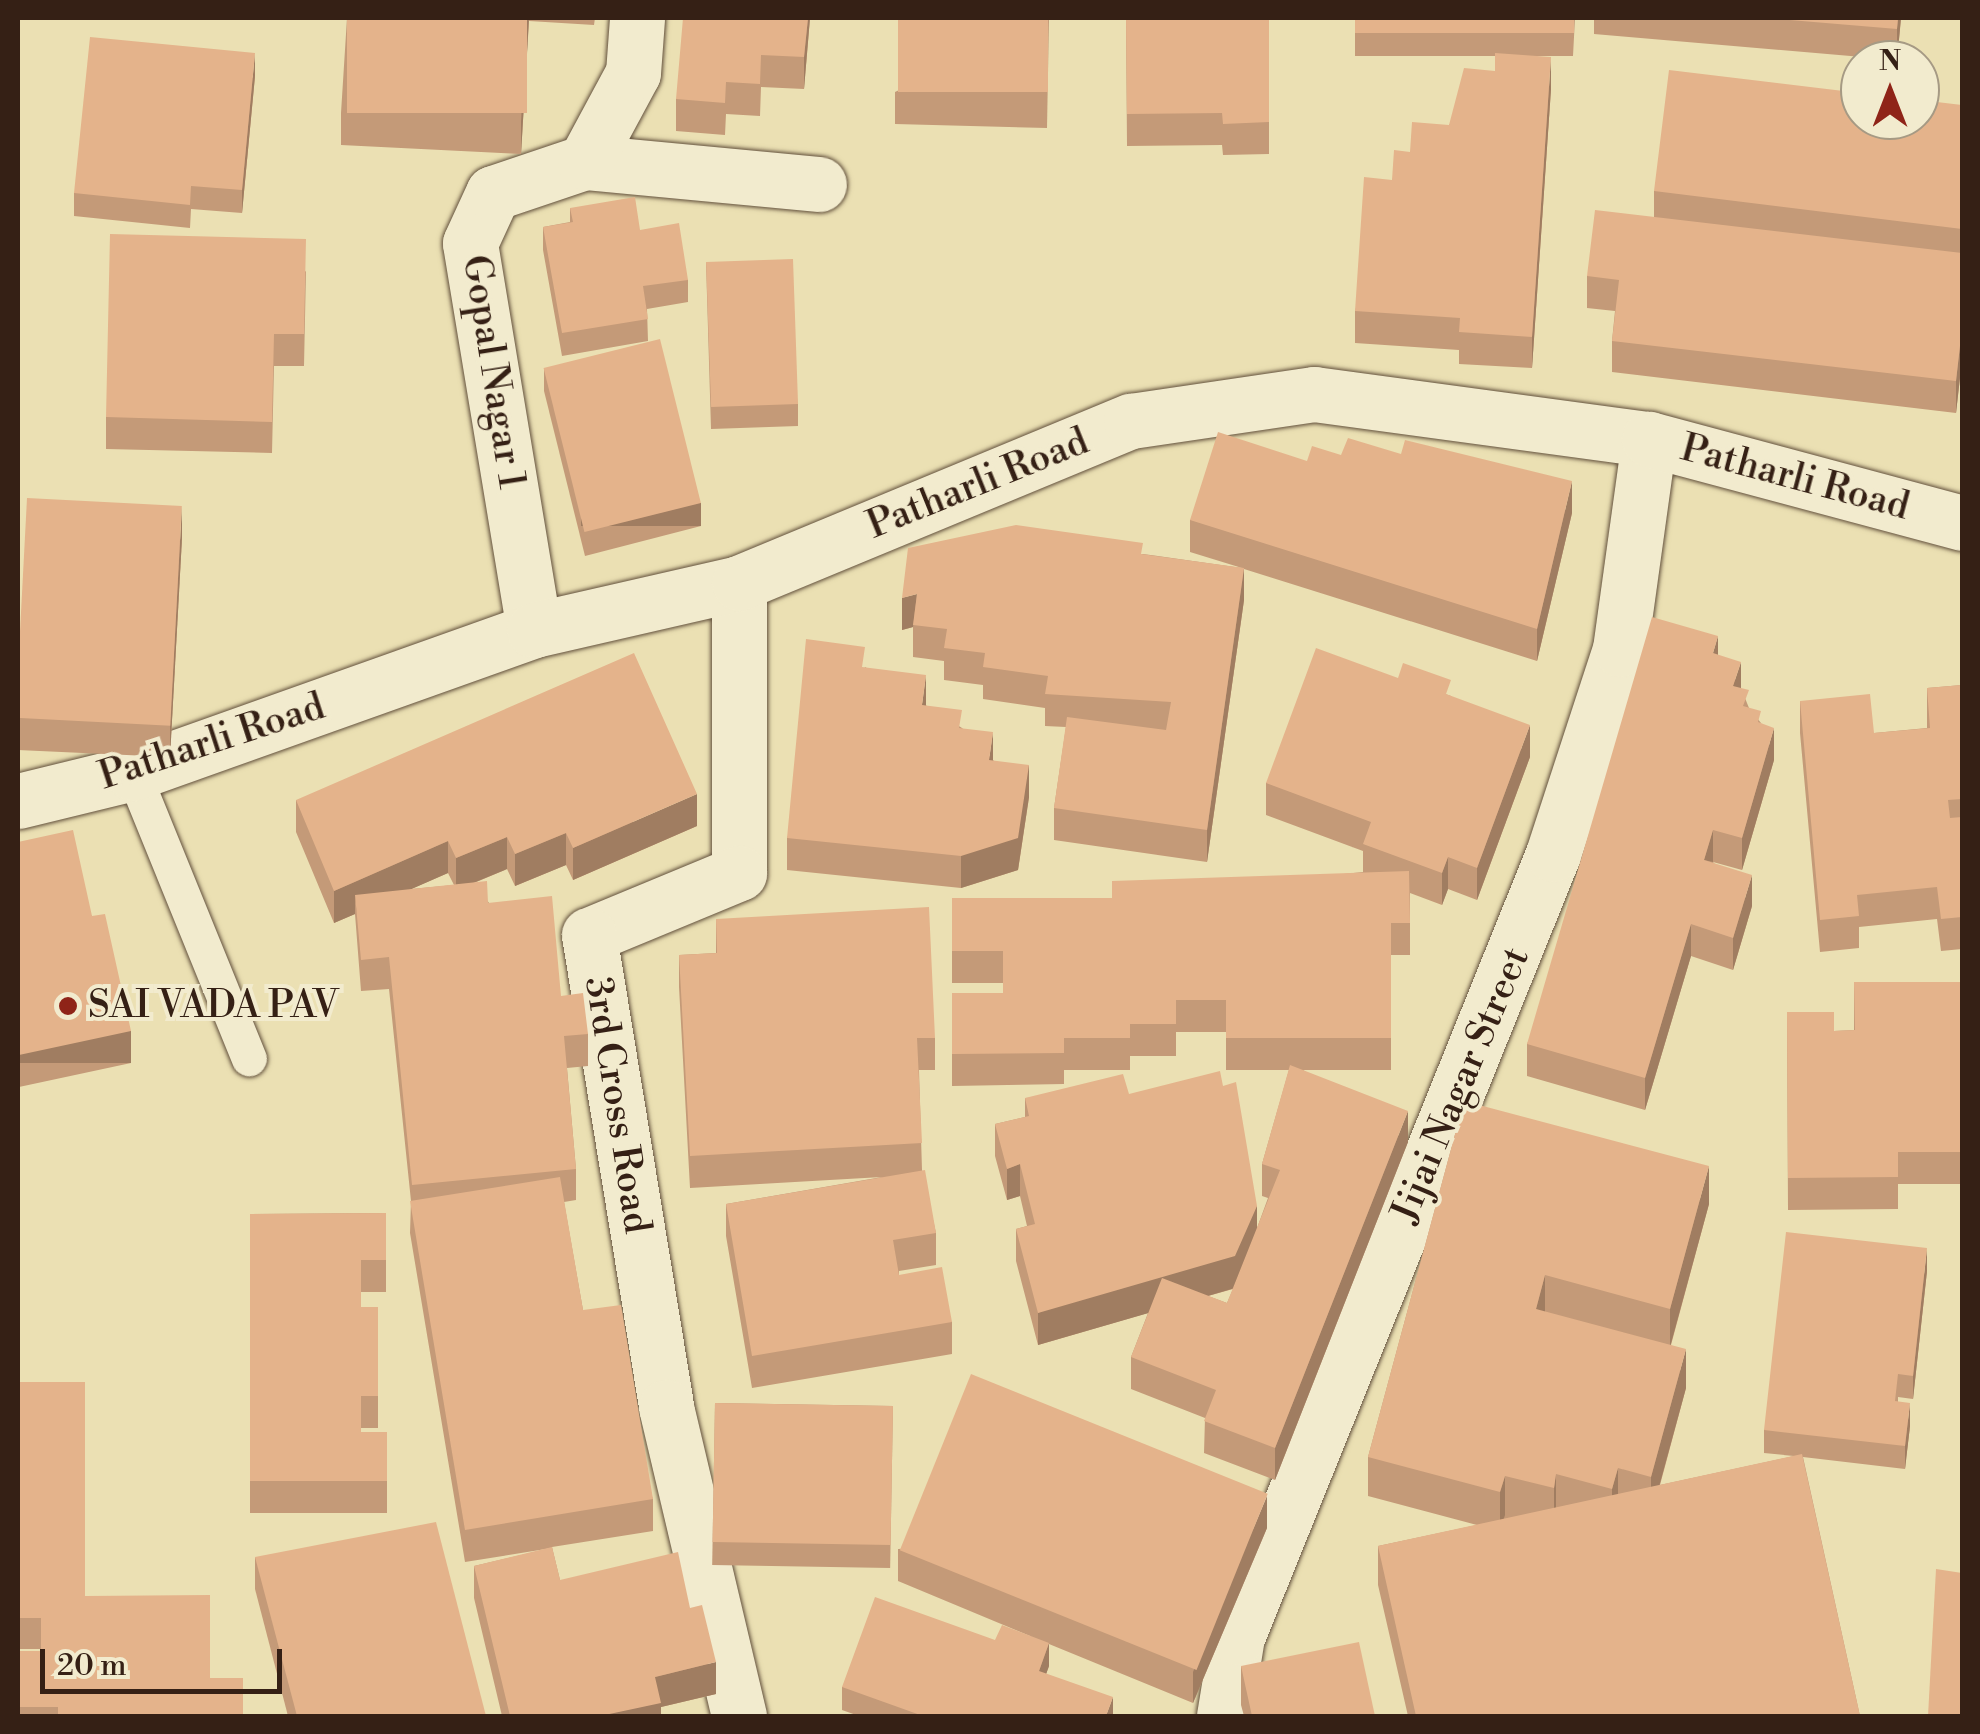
<!DOCTYPE html>
<html>
<head>
<meta charset="utf-8">
<style>
	body { margin:0 }
	#map { position:relative; width:1980px; height:1734px; overflow:hidden; background:#ebe0b3; font-family:"Libre Bodoni",serif }
	div>[style] { position:absolute }
	.roads { filter:drop-shadow(0 0 2px #62503c) drop-shadow(0 0 2px #62503c) }
	.service>* { height:35px; margin:-17.5px; padding:0 17.5px; transform-origin:17.5px; border-radius:17.5px; background:#f2ebce }
	.minor>* { height:55px; margin:-27.5px; padding:0 27.5px; transform-origin:27.5px; border-radius:27.5px; background:#f2ebce }
	.tertiary>* { height:55px; margin:-27.5px; padding:0 27.5px; transform-origin:27.5px; border-radius:27.5px; background:#f2ebce }
	.wall>* { inset:0; background:#c49a78; transform-origin:0 0 }
	.shaded-wall>* { inset:0; background:#a07d61; transform-origin:0 0 }
	.building>* { inset:0; background:#e4b38b; transform-origin:0 0 }
	.dots>* { width:28px; height:28px; translate:-50% -50%; box-sizing:border-box; border:5px solid #f2ebce; border-radius:50% }
	span { translate:-50% -50%; white-space:nowrap; text-align:center; line-height:1.15; -webkit-text-stroke:8px #f2ebce; paint-order:stroke }
	.street-label { font-size:38px; color:#352015 }
	.poi-label { font-size:38px; color:#352015 }
	.left { translate:0 -50%; text-align:left }
	.frame { position:absolute; inset:0; border:20px solid #352015; pointer-events:none }
	.north { position:absolute; left:1840px; top:40px; width:100px; height:100px; box-sizing:border-box; background:#f2ebce; border:2px solid #a69a84; border-radius:50%; rotate:0deg; font-size:28px; font-weight:700; line-height:40px; text-align:center; color:#352015 }
	.north::after { content:''; display:block; margin:auto; width:35px; height:45px; background:#8f2418; clip-path:polygon(50% 0,100% 100%,50% 72%,0 100%) }
	.scale { position:absolute; left:40px; top:1649px; width:242px; height:45px; box-sizing:border-box; border:5px solid #352015; border-top:0; padding-left:12px; font-size:30px; line-height:35px; white-space:nowrap; color:#352015; -webkit-text-stroke:8px #f2ebce; paint-order:stroke }
</style>
</head>
<body>
<div id="map">
	<div class="roads">
		<div class="service">
			<div style="left:133px;top:773px;width:308px;rotate:67.9deg"></div>
		</div>
		<div class="minor">
			<div style="left:585px;top:162px;width:235px;rotate:5.4deg"></div>
			<div style="left:739px;top:583px;width:290px;rotate:90deg"></div>
			<div style="left:739px;top:873px;width:162px;rotate:157.5deg"></div>
			<div style="left:589px;top:935px;width:478px;rotate:80.7deg"></div>
			<div style="left:666px;top:1407px;width:318px;rotate:76.7deg"></div>
			<div style="left:534px;top:630px;width:392px;rotate:-99.4deg"></div>
			<div style="left:470px;top:243px;width:55px;rotate:-65.3deg"></div>
			<div style="left:493px;top:193px;width:97px;rotate:-18.6deg"></div>
			<div style="left:585px;top:162px;width:101px;rotate:-61.7deg"></div>
			<div style="left:633px;top:73px;width:55px;rotate:-85.8deg"></div>
			<div style="left:1224px;top:1716px;width:80px;rotate:-80.7deg"></div>
			<div style="left:1237px;top:1637px;width:844px;rotate:-68.02deg"></div>
			<div style="left:1553px;top:854px;width:216px;rotate:-71.9deg"></div>
			<div style="left:1620px;top:649px;width:212px;rotate:-82.1deg"></div>
		</div>
		<div class="tertiary">
			<div style="left:18px;top:801px;width:118px;rotate:-13.7deg"></div>
			<div style="left:133px;top:773px;width:426px;rotate:-19.6deg"></div>
			<div style="left:534px;top:630px;width:210px;rotate:-12.9deg"></div>
			<div style="left:739px;top:583px;width:424px;rotate:-22.5deg"></div>
			<div style="left:1131px;top:421px;width:185px;rotate:-8.4deg"></div>
			<div style="left:1314px;top:394px;width:338px;rotate:7.7deg"></div>
			<div style="left:1649px;top:439px;width:324px;rotate:15deg"></div>
		</div>
	</div>
	<div class="wall">
		<div style="clip-path:polygon(347px 18px,595px 18px,594px 25px,529px 21px,521px 154px,341px 145px,341px 113px)"></div>
		<div style="clip-path:polygon(810px 18px,804px 89px,761px 87px,760px 116px,726px 114px,725px 135px,676px 131px,676px 99px)"></div>
		<div style="clip-path:polygon(1049px 18px,1047px 128px,895px 124px,895px 92px)"></div>
		<div style="clip-path:polygon(1126px 18px,1269px 18px,1269px 154px,1223px 155px,1222px 145px,1127px 146px)"></div>
		<div style="clip-path:polygon(1355px 18px,1575px 18px,1573px 56px,1526px 56px,1551px 89px,1532px 368px,1459px 364px,1459px 350px,1355px 343px,1355px 311px,1392px 180px,1410px 152px,1449px 125px,1495px 71px,1495px 56px,1355px 56px)"></div>
		<div style="clip-path:polygon(1594px 18px,1901px 18px,1897px 60px,1594px 34px)"></div>
		<div style="clip-path:polygon(255px 76px,242px 213px,191px 209px,190px 228px,74px 216px,74px 193px)"></div>
		<div style="clip-path:polygon(1962px 105px,1962px 360px,1956px 413px,1612px 372px,1612px 341px,1615px 311px,1587px 308px,1587px 276px,1654px 217px,1654px 191px)"></div>
		<div style="clip-path:polygon(570px 208px,640px 230px,688px 280px,688px 302px,647px 309px,648px 341px,562px 356px,543px 250px,543px 227px,570px 222px)"></div>
		<div style="clip-path:polygon(706px 262px,798px 404px,798px 426px,711px 429px)"></div>
		<div style="clip-path:polygon(306px 271px,304px 366px,274px 366px,272px 453px,106px 449px,106px 417px)"></div>
		<div style="clip-path:polygon(544px 368px,701px 526px,585px 556px,544px 391px)"></div>
		<div style="clip-path:polygon(1341px 455px,1572px 513px,1537px 661px,1244px 569px,1244px 600px,1207px 862px,1054px 840px,1054px 808px,1066px 727px,1045px 726px,1045px 708px,983px 699px,983px 685px,944px 680px,944px 661px,913px 657px,913px 627px,902px 630px,902px 598px,1143px 554px,1242px 568px,1190px 552px,1190px 520px,1307px 461px)"></div>
		<div style="clip-path:polygon(182px 538px,170px 757px,18px 750px,18px 700px)"></div>
		<div style="clip-path:polygon(1718px 655px,1741px 688px,1749px 708px,1761px 723px,1774px 760px,1742px 870px,1713px 862px,1752px 906px,1733px 970px,1691px 956px,1645px 1110px,1527px 1076px,1527px 1044px)"></div>
		<div style="clip-path:polygon(865px 667px,962px 728px,1029px 797px,1018px 870px,961px 888px,787px 870px,787px 838px)"></div>
		<div style="clip-path:polygon(evenodd,1398px 678px,1451px 696px,1530px 757px,1477px 900px,1448px 889px,1442px 905px,1410px 893px,1410px 955px,1391px 955px,1391px 1070px,1303px 1070px,1408px 1142px,1275px 1480px,1204px 1453px,1205px 1418px,1131px 1389px,1131px 1357px,1148px 1313px,1038px 1345px,1016px 1261px,1016px 1229px,1027px 1226px,1020px 1196px,1007px 1200px,995px 1156px,995px 1124px,1025px 1117px,1025px 1098px,1129px 1094px,1257px 1228px,1268px 1198px,1262px 1196px,1262px 1164px,1289px 1070px,1226px 1070px,1226px 1032px,1176px 1032px,1176px 1056px,1130px 1056px,1130px 1070px,1064px 1070px,1064px 1084px,952px 1086px,952px 993px,1003px 993px,1003px 983px,952px 983px,952px 898px,1112px 898px,1363px 872px,1363px 851px,1266px 815px,1266px 783px,1398px 678px,1233px 1289px,1227px 1303px,1208px 1296px,1233px 1289px)"></div>
		<div style="clip-path:polygon(1962px 685px,1962px 949px,1941px 951px,1937px 919px,1859px 927px,1859px 948px,1820px 952px,1800px 733px,1800px 701px,1874px 733px,1927px 728px,1927px 688px)"></div>
		<div style="clip-path:polygon(evenodd,296px 800px,697px 826px,573px 880px,566px 865px,515px 886px,507px 869px,474px 883px,588px 1034px,588px 1066px,567px 1068px,576px 1169px,576px 1200px,564px 1202px,583px 1310px,653px 1499px,653px 1531px,552px 1547px,560px 1580px,690px 1608px,716px 1694px,661px 1707px,661px 1716px,502px 1716px,474px 1598px,474px 1566px,552px 1548px,465px 1562px,410px 1233px,411px 1201px,389px 989px,361px 991px,355px 914px,334px 923px,296px 832px,296px 800px,448px 873px,454px 885px,411px 889px,448px 873px)"></div>
		<div style="clip-path:polygon(18px 842px,92px 916px,131px 1063px,19px 1087px,18px 1079px)"></div>
		<div style="clip-path:polygon(716px 919px,935px 1038px,935px 1070px,919px 1070px,922px 1170px,936px 1233px,936px 1265px,899px 1271px,899px 1275px,952px 1322px,952px 1354px,752px 1388px,726px 1236px,726px 1204px,882px 1177px,690px 1188px,679px 987px,679px 955px,716px 953px)"></div>
		<div style="clip-path:polygon(1854px 982px,1962px 982px,1962px 1184px,1898px 1184px,1898px 1209px,1788px 1210px,1787px 1012px,1834px 1031px,1854px 1030px)"></div>
		<div style="clip-path:polygon(1464px 1101px,1709px 1204px,1671px 1345px,1686px 1388px,1660px 1485px,1794px 1456px,1764px 1453px,1764px 1430px,1927px 1271px,1913px 1399px,1898px 1397px,1898px 1402px,1910px 1426px,1905px 1469px,1803px 1457px,1860px 1716px,1408px 1716px,1378px 1585px,1378px 1546px,1477px 1525px,1368px 1496px,1368px 1457px)"></div>
		<div style="clip-path:polygon(386px 1213px,386px 1292px,361px 1292px,361px 1307px,378px 1307px,378px 1428px,361px 1428px,361px 1432px,387px 1432px,387px 1513px,250px 1513px,250px 1214px)"></div>
		<div style="clip-path:polygon(18px 1382px,85px 1596px,210px 1678px,243px 1716px,18px 1716px,18px 1651px,41px 1651px,41px 1649px,18px 1649px)"></div>
		<div style="left:715px;top:1403px;width:178px;height:162px;rotate:1deg"></div>
		<div style="clip-path:polygon(1267px 1528px,1193px 1703px,1049px 1644px,1049px 1666px,1046px 1674px,1113px 1716px,859px 1716px,842px 1710px,842px 1687px,995px 1640px,1030px 1636px,898px 1581px,898px 1549px)"></div>
		<div style="clip-path:polygon(255px 1557px,486px 1716px,288px 1716px,255px 1589px)"></div>
		<div style="clip-path:polygon(1241px 1666px,1375px 1716px,1244px 1716px,1241px 1705px)"></div>
	</div>
	<div class="shaded-wall">
		<div style="clip-path:polygon(527px 18px,529px 18px,521px 154px,521px 122px)"></div>
		<div style="clip-path:polygon(808px 18px,810px 18px,804px 89px,804px 57px)"></div>
		<div style="clip-path:polygon(1898px 18px,1901px 18px,1897px 60px,1897px 29px)"></div>
		<div style="clip-path:polygon(255px 53px,255px 76px,242px 213px,242px 190px)"></div>
		<div style="clip-path:polygon(1551px 57px,1551px 89px,1532px 368px,1532px 337px)"></div>
		<div style="clip-path:polygon(1962px 328px,1962px 360px,1956px 413px,1956px 381px)"></div>
		<div style="clip-path:polygon(1572px 481px,1572px 513px,1537px 661px,1537px 629px)"></div>
		<div style="left:701px;top:503px;width:23px;height:120px;rotate:90deg"></div>
		<div style="clip-path:polygon(182px 506px,182px 538px,170px 757px,170px 725px)"></div>
		<div style="clip-path:polygon(1244px 568px,1244px 600px,1207px 862px,1207px 830px)"></div>
		<div style="clip-path:polygon(917px 594px,913px 627px,902px 630px,902px 598px)"></div>
		<div style="clip-path:polygon(1718px 636px,1718px 668px,1713px 653px)"></div>
		<div style="clip-path:polygon(1741px 662px,1741px 693px,1733px 686px)"></div>
		<div style="clip-path:polygon(926px 675px,926px 707px,922px 705px)"></div>
		<div style="clip-path:polygon(1530px 725px,1530px 757px,1477px 900px,1477px 868px)"></div>
		<div style="clip-path:polygon(1774px 728px,1774px 760px,1742px 870px,1742px 838px)"></div>
		<div style="clip-path:polygon(993px 732px,993px 764px,989px 760px)"></div>
		<div style="clip-path:polygon(1029px 765px,1029px 797px,1018px 870px,961px 888px,961px 856px)"></div>
		<div style="clip-path:polygon(697px 794px,697px 826px,573px 880px,573px 848px)"></div>
		<div style="clip-path:polygon(1713px 830px,1713px 862px,1704px 860px)"></div>
		<div style="clip-path:polygon(566px 833px,566px 865px,515px 886px,515px 854px)"></div>
		<div style="clip-path:polygon(507px 837px,507px 869px,456px 890px,456px 858px)"></div>
		<div style="clip-path:polygon(448px 841px,448px 873px,357px 913px,355px 895px,355px 914px,334px 923px,334px 891px)"></div>
		<div style="clip-path:polygon(1448px 857px,1448px 889px,1442px 905px,1442px 873px)"></div>
		<div style="clip-path:polygon(1752px 875px,1752px 906px,1733px 970px,1733px 938px)"></div>
		<div style="clip-path:polygon(1691px 924px,1691px 956px,1645px 1110px,1645px 1078px)"></div>
		<div style="left:131px;top:1031px;width:32px;height:115px;rotate:90deg"></div>
		<div style="clip-path:polygon(1408px 1111px,1408px 1142px,1275px 1480px,1275px 1448px)"></div>
		<div style="clip-path:polygon(1020px 1164px,1020px 1196px,1007px 1200px,1007px 1169px)"></div>
		<div style="clip-path:polygon(1709px 1166px,1709px 1204px,1670px 1347px,1670px 1309px)"></div>
		<div style="clip-path:polygon(1257px 1206px,1257px 1238px,1235px 1288px,1038px 1345px,1038px 1313px)"></div>
		<div style="clip-path:polygon(1927px 1248px,1927px 1271px,1913px 1399px,1913px 1376px)"></div>
		<div style="clip-path:polygon(1545px 1275px,1545px 1314px,1536px 1309px)"></div>
		<div style="clip-path:polygon(1686px 1349px,1686px 1388px,1651px 1516px,1651px 1477px)"></div>
		<div style="clip-path:polygon(1910px 1403px,1910px 1426px,1905px 1469px,1905px 1446px)"></div>
		<div style="clip-path:polygon(1618px 1468px,1618px 1507px,1612px 1528px,1612px 1489px)"></div>
		<div style="clip-path:polygon(1556px 1474px,1556px 1513px,1554px 1527px,1554px 1488px)"></div>
		<div style="clip-path:polygon(1505px 1476px,1505px 1515px,1500px 1531px,1500px 1492px)"></div>
		<div style="clip-path:polygon(1267px 1496px,1267px 1528px,1193px 1703px,1193px 1672px)"></div>
		<div style="clip-path:polygon(1049px 1643px,1049px 1666px,1039px 1694px,1039px 1671px)"></div>
		<div style="clip-path:polygon(716px 1662px,716px 1694px,661px 1707px,661px 1716px,600px 1716px,655px 1677px)"></div>
		<div style="clip-path:polygon(1113px 1697px,1113px 1716px,1106px 1716px)"></div>
	</div>
	<div class="building">
		<div style="left:347px;top:18px;width:180px;height:95px"></div>
		<div style="clip-path:polygon(683px 18px,808px 18px,804px 57px,761px 55px,760px 84px,726px 82px,725px 103px,676px 99px)"></div>
		<div style="left:898px;top:18px;width:150px;height:74px"></div>
		<div style="clip-path:polygon(1126px 18px,1269px 18px,1269px 122px,1223px 124px,1222px 113px,1127px 114px)"></div>
		<div style="left:1355px;top:18px;width:219px;height:15px"></div>
		<div style="clip-path:polygon(1766px 18px,1898px 18px,1897px 29px)"></div>
		<div style="clip-path:polygon(90px 37px,255px 53px,242px 190px,191px 186px,190px 205px,74px 193px)"></div>
		<div style="clip-path:polygon(1495px 53px,1551px 57px,1532px 337px,1459px 332px,1460px 318px,1355px 311px,1364px 177px,1392px 180px,1394px 150px,1410px 152px,1412px 122px,1449px 125px,1464px 68px,1495px 71px)"></div>
		<div style="clip-path:polygon(1669px 70px,1860px 93px,1860px 120px,1920px 120px,1920px 100px,1962px 105px,1962px 229px,1654px 191px)"></div>
		<div style="clip-path:polygon(635px 197px,640px 230px,679px 223px,688px 280px,643px 286px,648px 319px,562px 333px,543px 227px,573px 222px,570px 208px)"></div>
		<div style="clip-path:polygon(1595px 210px,1962px 253px,1962px 328px,1956px 381px,1612px 341px,1619px 280px,1587px 276px)"></div>
		<div style="clip-path:polygon(110px 234px,306px 239px,304px 334px,274px 334px,272px 422px,106px 417px)"></div>
		<div style="left:793px;top:259px;width:145px;height:87px;rotate:88deg"></div>
		<div style="left:660px;top:339px;width:169px;height:120px;rotate:76deg"></div>
		<div style="clip-path:polygon(1218px 432px,1307px 461px,1312px 446px,1341px 455px,1348px 438px,1401px 454px,1405px 440px,1572px 481px,1537px 629px,1190px 520px)"></div>
		<div style="left:27px;top:498px;width:155px;height:220px;rotate:3deg"></div>
		<div style="clip-path:polygon(1016px 525px,1143px 543px,1141px 554px,1244px 568px,1207px 830px,1054px 808px,1067px 717px,1166px 730px,1171px 702px,1045px 694px,1048px 676px,983px 667px,985px 653px,944px 648px,947px 629px,913px 625px,917px 594px,902px 598px,908px 548px)"></div>
		<div style="clip-path:polygon(1652px 617px,1718px 636px,1713px 653px,1741px 662px,1733px 686px,1749px 690px,1743px 706px,1761px 711px,1758px 722px,1774px 728px,1742px 838px,1713px 830px,1704px 860px,1752px 875px,1733px 938px,1691px 924px,1645px 1078px,1527px 1044px)"></div>
		<div style="clip-path:polygon(806px 639px,865px 647px,862px 667px,926px 675px,922px 705px,962px 710px,959px 728px,993px 732px,989px 760px,1029px 765px,1018px 838px,961px 856px,787px 838px)"></div>
		<div style="clip-path:polygon(1316px 648px,1398px 678px,1403px 663px,1451px 680px,1446px 694px,1530px 725px,1477px 868px,1448px 857px,1442px 873px,1363px 844px,1371px 822px,1266px 783px)"></div>
		<div style="clip-path:polygon(634px 653px,697px 794px,573px 848px,566px 833px,515px 854px,507px 837px,456px 858px,448px 841px,334px 891px,296px 800px)"></div>
		<div style="clip-path:polygon(1962px 685px,1962px 799px,1948px 800px,1950px 818px,1962px 817px,1962px 917px,1941px 919px,1937px 887px,1857px 895px,1859px 916px,1820px 920px,1800px 701px,1870px 694px,1874px 733px,1930px 728px,1927px 688px)"></div>
		<div style="clip-path:polygon(73px 830px,92px 916px,105px 914px,131px 1031px,19px 1055px,18px 1047px,18px 842px)"></div>
		<div style="clip-path:polygon(1409px 871px,1410px 923px,1391px 923px,1391px 1038px,1226px 1038px,1226px 1000px,1176px 1000px,1176px 1024px,1130px 1024px,1130px 1038px,1064px 1038px,1064px 1053px,952px 1054px,952px 993px,1003px 993px,1003px 951px,952px 951px,952px 898px,1112px 898px,1112px 881px)"></div>
		<div style="clip-path:polygon(487px 881px,488px 903px,552px 896px,561px 996px,583px 993px,588px 1034px,564px 1036px,576px 1169px,412px 1185px,389px 957px,361px 960px,355px 895px)"></div>
		<div style="clip-path:polygon(929px 907px,935px 1038px,917px 1038px,922px 1143px,690px 1156px,679px 955px,717px 953px,716px 919px)"></div>
		<div style="clip-path:polygon(1854px 982px,1962px 982px,1962px 1152px,1898px 1152px,1898px 1177px,1788px 1178px,1787px 1012px,1834px 1012px,1834px 1031px,1855px 1030px)"></div>
		<div style="clip-path:polygon(1290px 1065px,1408px 1111px,1275px 1448px,1204px 1421px,1216px 1390px,1131px 1357px,1162px 1278px,1227px 1303px,1280px 1170px,1262px 1164px)"></div>
		<div style="clip-path:polygon(1220px 1071px,1223px 1086px,1236px 1082px,1257px 1206px,1235px 1256px,1038px 1313px,1016px 1229px,1035px 1224px,1020px 1164px,1007px 1169px,995px 1124px,1029px 1116px,1025px 1098px,1123px 1074px,1129px 1094px)"></div>
		<div style="clip-path:polygon(1464px 1101px,1709px 1166px,1670px 1309px,1545px 1275px,1536px 1309px,1686px 1349px,1651px 1477px,1618px 1468px,1612px 1489px,1556px 1474px,1554px 1488px,1505px 1476px,1500px 1492px,1368px 1457px)"></div>
		<div style="clip-path:polygon(925px 1170px,936px 1233px,893px 1240px,899px 1275px,942px 1267px,952px 1322px,752px 1356px,726px 1204px)"></div>
		<div style="clip-path:polygon(560px 1177px,583px 1310px,621px 1305px,653px 1499px,465px 1530px,410px 1201px)"></div>
		<div style="clip-path:polygon(386px 1213px,386px 1260px,361px 1260px,361px 1307px,378px 1307px,378px 1396px,361px 1396px,361px 1432px,387px 1432px,387px 1481px,250px 1481px,250px 1214px)"></div>
		<div style="clip-path:polygon(1786px 1232px,1927px 1248px,1913px 1376px,1898px 1374px,1895px 1401px,1910px 1403px,1905px 1446px,1764px 1430px)"></div>
		<div style="left:971px;top:1374px;width:320px;height:190px;rotate:22deg"></div>
		<div style="clip-path:polygon(18px 1382px,85px 1382px,85px 1596px,210px 1595px,210px 1678px,243px 1678px,243px 1716px,58px 1716px,58px 1707px,18px 1707px,18px 1651px,41px 1651px,41px 1618px,18px 1618px)"></div>
		<div style="left:715px;top:1403px;width:178px;height:139px;rotate:1deg"></div>
		<div style="clip-path:polygon(1802px 1454px,1860px 1716px,1416px 1716px,1378px 1546px)"></div>
		<div style="clip-path:polygon(436px 1522px,486px 1716px,297px 1716px,255px 1557px)"></div>
		<div style="clip-path:polygon(552px 1547px,560px 1580px,678px 1552px,690px 1608px,702px 1605px,716px 1662px,655px 1677px,661px 1703px,600px 1716px,510px 1716px,474px 1566px)"></div>
		<div style="clip-path:polygon(1936px 1569px,1962px 1573px,1962px 1716px,1928px 1716px)"></div>
		<div style="clip-path:polygon(875px 1597px,995px 1640px,1002px 1625px,1049px 1643px,1039px 1671px,1113px 1697px,1106px 1716px,923px 1716px,842px 1687px)"></div>
		<div style="clip-path:polygon(1359px 1642px,1375px 1716px,1252px 1716px,1241px 1666px)"></div>
	</div>
	<div class="dots">
		<div style="left:68px;top:1006px;background:#8f2418"></div>
	</div>
	<div class="street-label">
		<span style="left:493px;top:372px;rotate:81deg">Gopal Nagar 1</span>
		<span style="left:1795px;top:478px;rotate:15deg">Patharli Road</span>
		<span style="left:978px;top:484px;rotate:-22deg">Patharli Road</span>
		<span style="left:212px;top:742px;rotate:-18deg">Patharli Road</span>
		<span style="left:1461px;top:1085px;rotate:-67deg">Jijai Nagar Street</span>
		<span style="left:617px;top:1105px;rotate:81deg">3rd Cross Road</span>
	</div>
	<div class="poi-label">
		<span class="left" style="left:88px;top:1006px">SAI VADA PAV</span>
	</div>
	<div class="frame"></div>
	<div class="north">N</div>
	<div class="scale">20 m</div>
</div>
</body>
</html>
